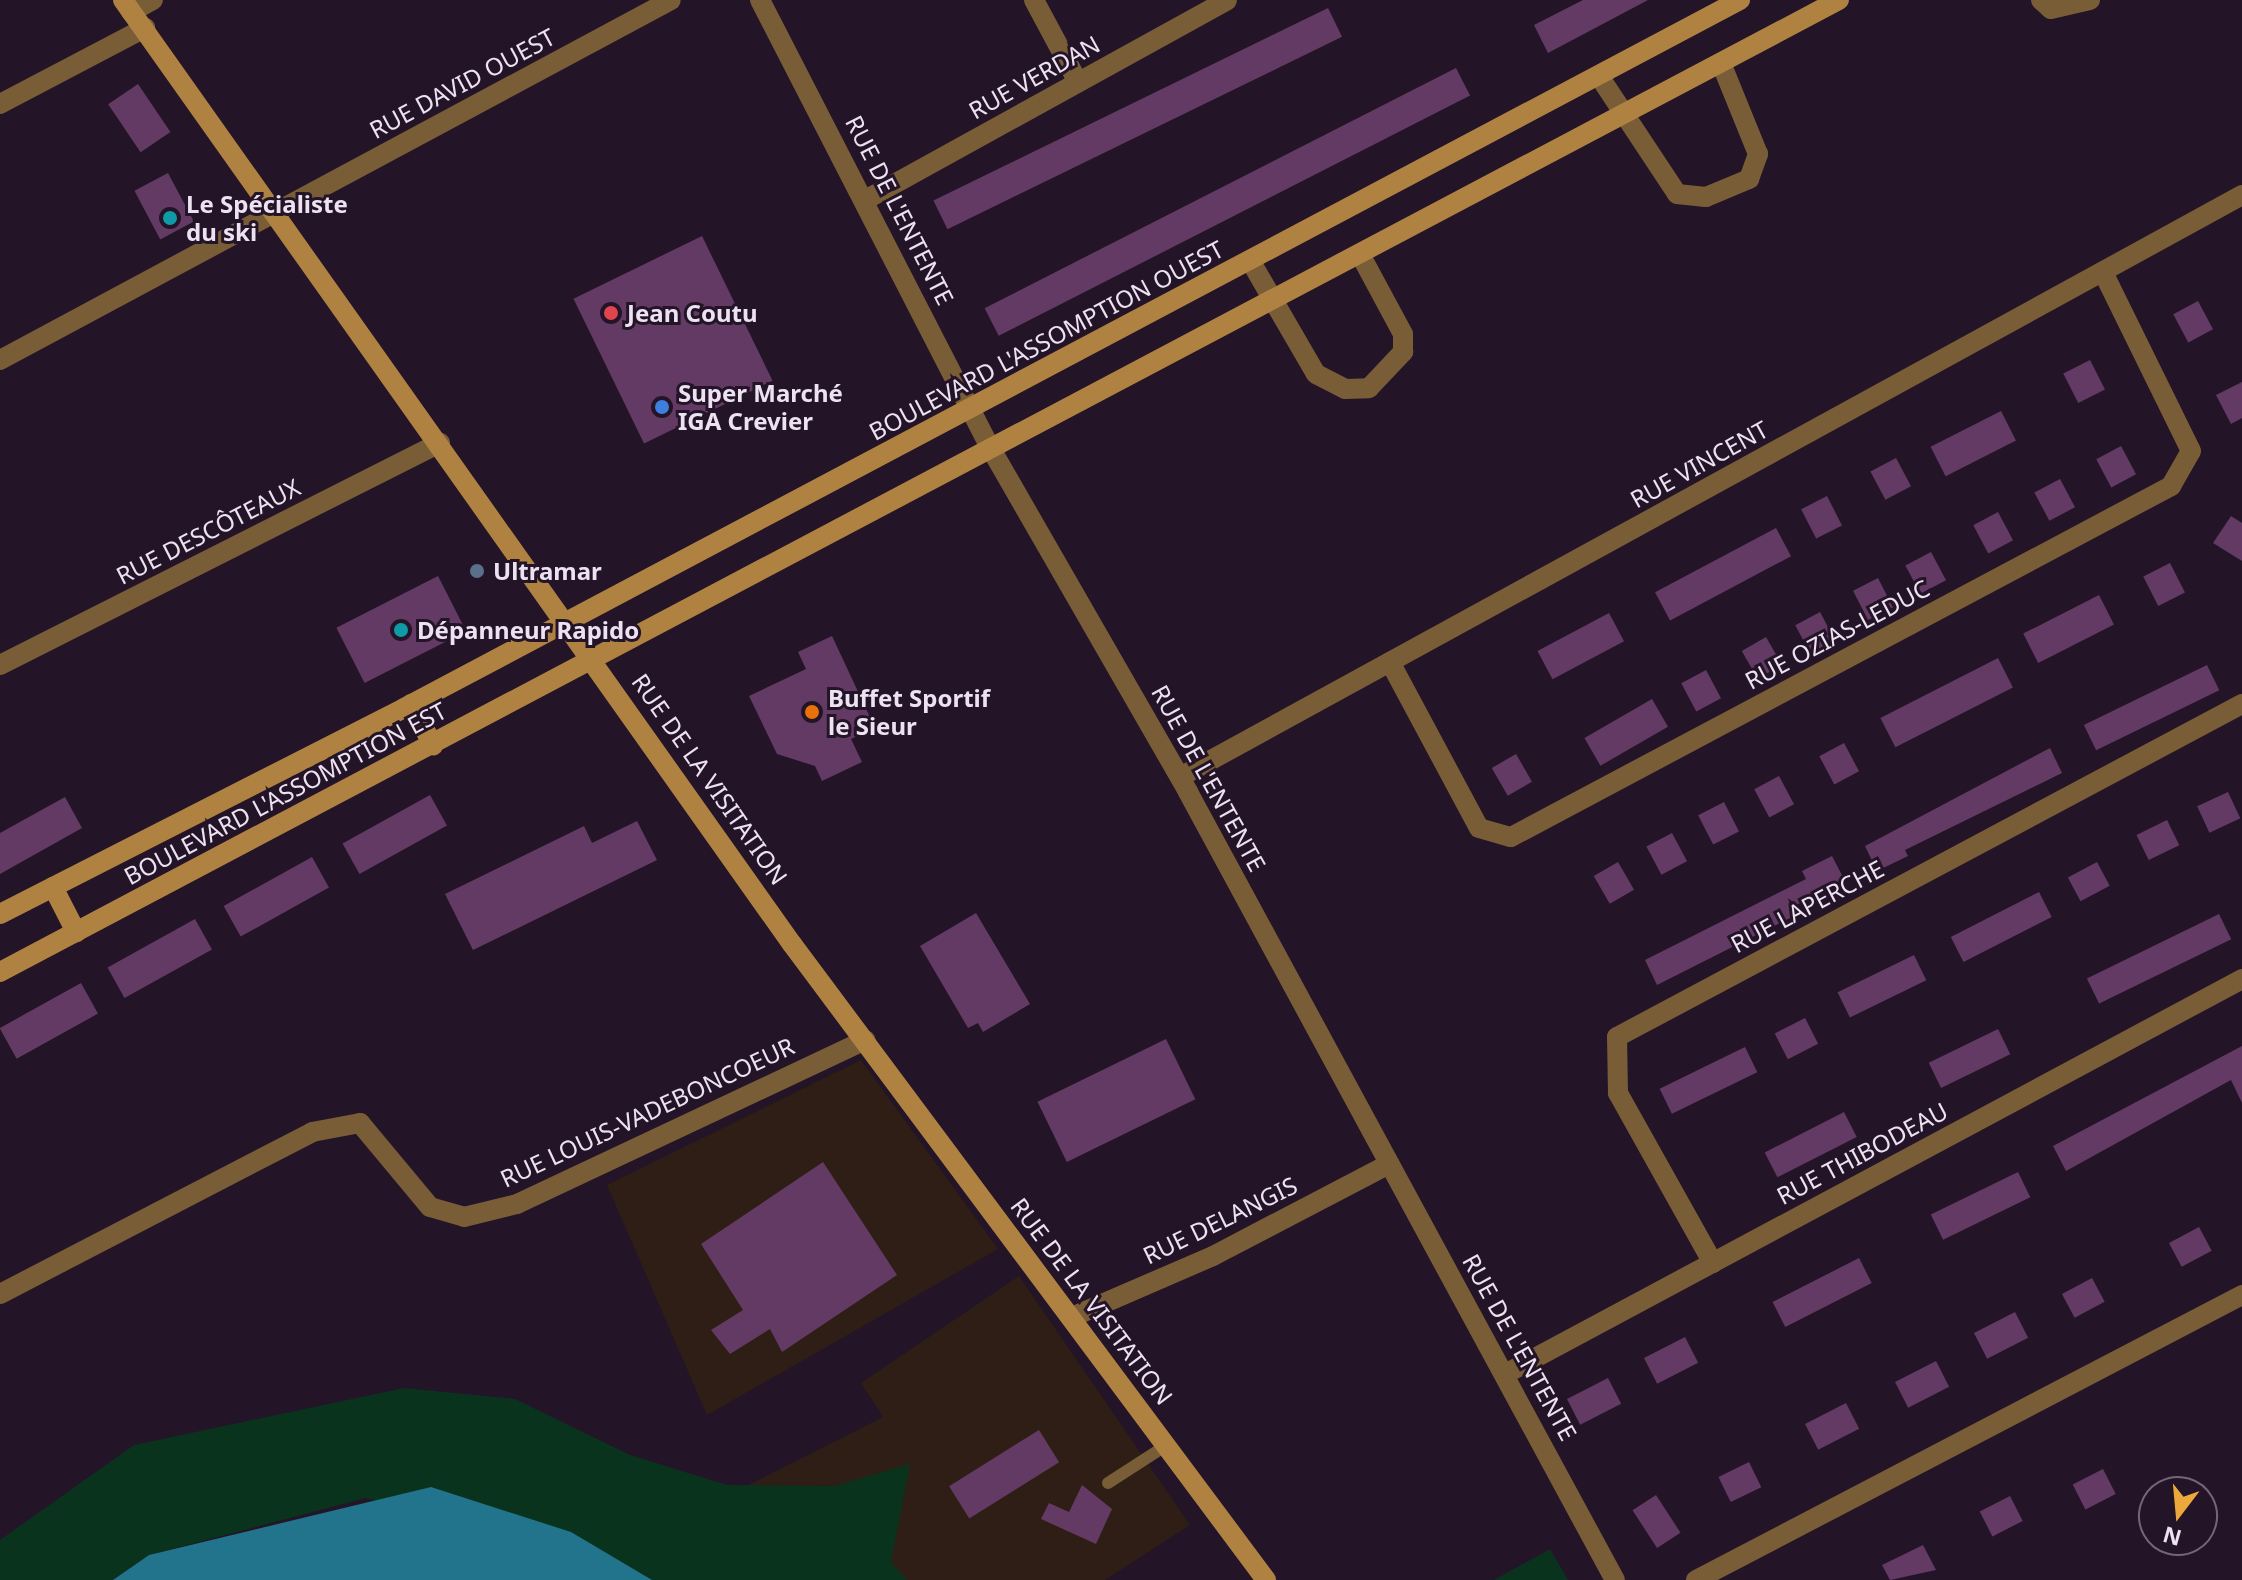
<!DOCTYPE html>
<html>
<head>
<meta charset="utf-8">
<style>
	body { margin:0 }
	#map { position:relative; width:2242px; height:1580px; overflow:hidden; background:#241428; font-family:"Noto Sans",sans-serif }
	div>[style] { position:absolute }
	.commercial>* { inset:0; background:#2e1e15 }
	.green>* { inset:0; background:#0a331e }
	.water>* { inset:0; background:#22738c }
	.building>* { inset:0; background:#633a64; transform-origin:0 0 }
	.lane>* { height:12px; margin:-6px; padding:0 6px; transform-origin:6px; border-radius:6px; background:#795d37 }
	.street>* { height:20px; margin:-10px; padding:0 10px; transform-origin:10px; border-radius:10px; background:#795d37 }
	.secondary>* { height:20px; margin:-10px; padding:0 10px; transform-origin:10px; border-radius:10px; background:#af8242 }
	.dots>* { width:22px; height:22px; translate:-50% -50%; box-sizing:border-box; border:4px solid #241428; border-radius:50% }
	span { translate:-50% -50%; white-space:nowrap; text-align:center; line-height:1.15; -webkit-text-stroke:6px #241428; paint-order:stroke }
	.street-label { font-size:24px; color:#ede2f1 }
	.poi-label { font-size:24px; color:#ede2f1; font-weight:700 }
	.left { translate:0 -50%; text-align:left }
	.north { position:absolute; left:2138px; top:1476px; width:80px; height:80px; box-sizing:border-box; background:#241428; border:2px solid #746678; border-radius:50%; rotate:196deg; font-size:22px; font-weight:700; line-height:32px; text-align:center; color:#ede2f1 }
	.north::after { content:''; display:block; margin:auto; width:28px; height:36px; background:#eda83b; clip-path:polygon(50% 0,100% 100%,50% 72%,0 100%) }
</style>
</head>
<body>
<div id="map">
	<div class="commercial">
		<div style="clip-path:polygon(861px 1060px,998px 1249px,707px 1415px,607px 1185px)"></div>
		<div style="clip-path:polygon(1019px 1276px,1190px 1525px,1105px 1580px,766px 1580px,711px 1504px,883px 1417px,861px 1383px)"></div>
	</div>
	<div class="green">
		<div style="clip-path:polygon(404px 1388px,515px 1399px,630px 1455px,727px 1485px,834px 1486px,910px 1464px,891px 1562px,907px 1580px,652px 1580px,366px 1498px,149px 1555px,113px 1580px,0 1580px,0 1540px,134px 1445px)"></div>
		<div style="clip-path:polygon(1550px 1549px,1568px 1580px,1494px 1580px)"></div>
	</div>
	<div class="water">
		<div style="clip-path:polygon(431px 1487px,571px 1532px,652px 1580px,113px 1580px,149px 1555px)"></div>
	</div>
	<div class="building">
		<div style="clip-path:polygon(1583px 0,1648px 0,1548px 53px,1534px 25px)"></div>
		<div style="left:1328px;top:8px;width:32px;height:439px;rotate:64deg"></div>
		<div style="left:1456px;top:68px;width:31px;height:529px;rotate:63deg"></div>
		<div style="left:138px;top:84px;width:58px;height:36px;rotate:56deg"></div>
		<div style="left:168px;top:173px;width:55px;height:38px;rotate:62deg"></div>
		<div style="left:702px;top:236px;width:161px;height:143px;rotate:64deg"></div>
		<div style="left:2198px;top:301px;width:32px;height:28px;rotate:62deg"></div>
		<div style="left:2090px;top:360px;width:33px;height:30px;rotate:63deg"></div>
		<div style="clip-path:polygon(2242px 382px,2242px 418px,2231px 424px,2216px 395px)"></div>
		<div style="left:2001px;top:411px;width:33px;height:79px;rotate:63deg"></div>
		<div style="left:2121px;top:446px;width:32px;height:28px;rotate:62deg"></div>
		<div style="left:1896px;top:458px;width:32px;height:29px;rotate:62deg"></div>
		<div style="left:2060px;top:479px;width:32px;height:29px;rotate:62deg"></div>
		<div style="left:1827px;top:496px;width:33px;height:29px;rotate:63deg"></div>
		<div style="left:1998px;top:512px;width:32px;height:28px;rotate:62deg"></div>
		<div style="clip-path:polygon(2231px 516px,2242px 523px,2242px 561px,2213px 543px)"></div>
		<div style="left:1776px;top:528px;width:32px;height:137px;rotate:62deg"></div>
		<div style="left:1931px;top:552px;width:32px;height:29px;rotate:62deg"></div>
		<div style="left:2170px;top:563px;width:33px;height:30px;rotate:63deg"></div>
		<div style="left:438px;top:576px;width:62px;height:114px;rotate:63deg"></div>
		<div style="left:1878px;top:578px;width:33px;height:28px;rotate:63deg"></div>
		<div style="left:2099px;top:595px;width:33px;height:85px;rotate:63deg"></div>
		<div style="left:1820px;top:612px;width:32px;height:28px;rotate:62deg"></div>
		<div style="left:1609px;top:613px;width:32px;height:81px;rotate:62deg"></div>
		<div style="clip-path:polygon(832px 636px,875px 728px,851px 739px,862px 762px,822px 781px,815px 766px,777px 754px,749px 696px,806px 669px,798px 652px)"></div>
		<div style="left:1766px;top:637px;width:32px;height:28px;rotate:60deg"></div>
		<div style="left:1998px;top:658px;width:33px;height:132px;rotate:63deg"></div>
		<div style="left:2207px;top:665px;width:28px;height:137px;rotate:64deg"></div>
		<div style="left:1706px;top:670px;width:32px;height:28px;rotate:62deg"></div>
		<div style="left:1652px;top:699px;width:32px;height:78px;rotate:60deg"></div>
		<div style="left:1844px;top:743px;width:32px;height:28px;rotate:62deg"></div>
		<div style="clip-path:polygon(2050px 748px,2062px 773px,1905px 850px,1908px 856px,1877px 871px,1865px 846px)"></div>
		<div style="left:1516px;top:754px;width:32px;height:28px;rotate:60deg"></div>
		<div style="left:1779px;top:776px;width:32px;height:28px;rotate:62deg"></div>
		<div style="left:2228px;top:792px;width:29px;height:34px;rotate:65deg"></div>
		<div style="left:430px;top:795px;width:35px;height:100px;rotate:61deg"></div>
		<div style="clip-path:polygon(65px 797px,82px 828px,0 874px,0 833px)"></div>
		<div style="left:1724px;top:802px;width:33px;height:29px;rotate:63deg"></div>
		<div style="left:2167px;top:820px;width:28px;height:34px;rotate:64deg"></div>
		<div style="clip-path:polygon(637px 821px,657px 860px,473px 950px,445px 894px,584px 826px,592px 843px)"></div>
		<div style="left:1672px;top:833px;width:32px;height:29px;rotate:62deg"></div>
		<div style="clip-path:polygon(1832px 856px,1845px 881px,1792px 907px,1796px 915px,1657px 985px,1645px 960px,1806px 879px,1802px 871px)"></div>
		<div style="left:312px;top:857px;width:35px;height:101px;rotate:61deg"></div>
		<div style="left:1618px;top:862px;width:32px;height:28px;rotate:60deg"></div>
		<div style="left:2097px;top:862px;width:27px;height:33px;rotate:62deg"></div>
		<div style="left:2039px;top:892px;width:28px;height:99px;rotate:63deg"></div>
		<div style="clip-path:polygon(976px 913px,1030px 1004px,983px 1032px,978px 1023px,968px 1028px,920px 946px)"></div>
		<div style="left:2219px;top:914px;width:28px;height:147px;rotate:64deg"></div>
		<div style="left:195px;top:919px;width:35px;height:100px;rotate:61deg"></div>
		<div style="left:1914px;top:955px;width:28px;height:85px;rotate:64deg"></div>
		<div style="left:81px;top:983px;width:35px;height:93px;rotate:61deg"></div>
		<div style="left:1805px;top:1018px;width:29px;height:34px;rotate:63deg"></div>
		<div style="left:1998px;top:1029px;width:28px;height:77px;rotate:64deg"></div>
		<div style="left:1166px;top:1039px;width:67px;height:143px;rotate:64deg"></div>
		<div style="clip-path:polygon(2242px 1046px,2242px 1103px,2231px 1080px,2066px 1171px,2053px 1146px)"></div>
		<div style="left:1745px;top:1047px;width:28px;height:95px;rotate:64deg"></div>
		<div style="left:1844px;top:1112px;width:28px;height:89px;rotate:63deg"></div>
		<div style="clip-path:polygon(823px 1162px,897px 1275px,782px 1352px,770px 1329px,730px 1354px,711px 1330px,743px 1310px,701px 1244px)"></div>
		<div style="left:2018px;top:1172px;width:28px;height:97px;rotate:64deg"></div>
		<div style="left:2199px;top:1227px;width:27px;height:34px;rotate:62deg"></div>
		<div style="left:1859px;top:1258px;width:28px;height:97px;rotate:63deg"></div>
		<div style="left:2092px;top:1278px;width:27px;height:34px;rotate:62deg"></div>
		<div style="left:2015px;top:1312px;width:29px;height:46px;rotate:63deg"></div>
		<div style="left:1685px;top:1337px;width:29px;height:46px;rotate:63deg"></div>
		<div style="left:1936px;top:1361px;width:29px;height:46px;rotate:63deg"></div>
		<div style="left:1608px;top:1378px;width:29px;height:46px;rotate:63deg"></div>
		<div style="left:1846px;top:1403px;width:29px;height:46px;rotate:63deg"></div>
		<div style="left:1039px;top:1430px;width:38px;height:106px;rotate:58deg"></div>
		<div style="left:1749px;top:1462px;width:28px;height:34px;rotate:64deg"></div>
		<div style="left:2103px;top:1469px;width:28px;height:34px;rotate:63deg"></div>
		<div style="clip-path:polygon(1082px 1485px,1112px 1509px,1096px 1544px,1041px 1519px,1049px 1503px,1069px 1512px)"></div>
		<div style="left:1656px;top:1495px;width:45px;height:28px;rotate:57deg"></div>
		<div style="left:2010px;top:1496px;width:28px;height:34px;rotate:63deg"></div>
		<div style="clip-path:polygon(1923px 1545px,1936px 1570px,1890px 1580px,1882px 1565px)"></div>
	</div>
	<div class="lane">
		<div style="left:1108px;top:1483px;width:70px;rotate:-32.8deg"></div>
	</div>
	<div class="street">
		<div style="left:760px;top:0;width:497px;rotate:62.8deg"></div>
		<div style="left:987px;top:442px;width:404px;rotate:60.1deg"></div>
		<div style="left:1188px;top:792px;width:896px;rotate:61.55deg"></div>
		<div style="left:1034px;top:0;width:93px;rotate:61.8deg"></div>
		<div style="left:2041px;top:0;width:13px;rotate:42deg"></div>
		<div style="left:2051px;top:9px;width:40px;rotate:-13deg"></div>
		<div style="left:131px;top:12px;width:25px;rotate:-29deg"></div>
		<div style="left:1599px;top:76px;width:141px;rotate:56.5deg"></div>
		<div style="left:1677px;top:194px;width:29px;rotate:6deg"></div>
		<div style="left:1706px;top:197px;width:47px;rotate:-22.7deg"></div>
		<div style="left:1749px;top:179px;width:27px;rotate:-70deg"></div>
		<div style="left:1758px;top:154px;width:98px;rotate:-112.1deg"></div>
		<div style="left:0;top:104px;width:164px;rotate:-27.7deg"></div>
		<div style="left:867px;top:199px;width:411px;rotate:-28.9deg"></div>
		<div style="left:1251px;top:262px;width:129px;rotate:59.9deg"></div>
		<div style="left:1316px;top:374px;width:33px;rotate:27deg"></div>
		<div style="left:1345px;top:389px;width:24px;rotate:-2deg"></div>
		<div style="left:1369px;top:388px;width:50px;rotate:-46.6deg"></div>
		<div style="left:1403px;top:352px;width:18px;rotate:-90deg"></div>
		<div style="left:1403px;top:334px;width:91px;rotate:-118.3deg"></div>
		<div style="left:0;top:360px;width:761px;rotate:-28.21deg"></div>
		<div style="left:1390px;top:662px;width:188px;rotate:61.8deg"></div>
		<div style="left:1479px;top:828px;width:33px;rotate:16deg"></div>
		<div style="left:1511px;top:837px;width:748px;rotate:-28deg"></div>
		<div style="left:2171px;top:486px;width:40px;rotate:-60.3deg"></div>
		<div style="left:2191px;top:451px;width:199px;rotate:-116.2deg"></div>
		<div style="left:0;top:665px;width:493px;rotate:-26.8deg"></div>
		<div style="left:1180px;top:777px;width:1211px;rotate:-28.72deg"></div>
		<div style="left:1713px;top:1263px;width:195px;rotate:-119.2deg"></div>
		<div style="left:1618px;top:1093px;width:56px;rotate:-91deg"></div>
		<div style="left:1617px;top:1037px;width:708px;rotate:-28.05deg"></div>
		<div style="left:0;top:1294px;width:352px;rotate:-27.4deg"></div>
		<div style="left:312px;top:1132px;width:49px;rotate:-10.6deg"></div>
		<div style="left:360px;top:1123px;width:109px;rotate:50.2deg"></div>
		<div style="left:430px;top:1207px;width:35px;rotate:16deg"></div>
		<div style="left:464px;top:1217px;width:55px;rotate:-13.8deg"></div>
		<div style="left:517px;top:1204px;width:385px;rotate:-25.2deg"></div>
		<div style="left:1072px;top:1317px;width:154px;rotate:-23.4deg"></div>
		<div style="left:1213px;top:1256px;width:199px;rotate:-27.6deg"></div>
		<div style="left:1507px;top:1373px;width:834px;rotate:-28.19deg"></div>
		<div style="left:1696px;top:1580px;width:616px;rotate:-27.56deg"></div>
	</div>
	<div class="secondary">
		<div style="left:123px;top:0;width:1157px;rotate:54.68deg"></div>
		<div style="left:792px;top:944px;width:793px;rotate:53.3deg"></div>
		<div style="left:411px;top:704px;width:47px;rotate:61.8deg"></div>
		<div style="left:53px;top:887px;width:51px;rotate:62.9deg"></div>
		<div style="left:0;top:914px;width:453px;rotate:-27deg"></div>
		<div style="left:404px;top:708px;width:1512px;rotate:-27.92deg"></div>
		<div style="left:0;top:972px;width:2080px;rotate:-27.86deg"></div>
	</div>
	<div class="dots">
		<div style="left:170px;top:218px;background:#0f9aa8"></div>
		<div style="left:611px;top:313px;background:#e0444e"></div>
		<div style="left:662px;top:407px;background:#3f7fe0"></div>
		<div style="left:477px;top:571px;background:#5c6f8a"></div>
		<div style="left:401px;top:630px;background:#0f9aa8"></div>
		<div style="left:812px;top:712px;background:#e8710a"></div>
	</div>
	<div class="street-label">
		<span style="left:1034px;top:77px;rotate:-29deg">RUE VERDAN</span>
		<span style="left:462px;top:83px;rotate:-28deg">RUE DAVID OUEST</span>
		<span style="left:900px;top:210px;rotate:63deg">RUE DE L'ENTENTE</span>
		<span style="left:1046px;top:340px;rotate:-28deg">BOULEVARD L'ASSOMPTION OUEST</span>
		<span style="left:1699px;top:464px;rotate:-29deg">RUE VINCENT</span>
		<span style="left:208px;top:531px;rotate:-27deg">RUE DESCÔTEAUX</span>
		<span style="left:1837px;top:634px;rotate:-28deg">RUE OZIAS-LEDUC</span>
		<span style="left:1209px;top:778px;rotate:61deg">RUE DE L'ENTENTE</span>
		<span style="left:710px;top:779px;rotate:55deg">RUE DE LA VISITATION</span>
		<span style="left:285px;top:793px;rotate:-28deg">BOULEVARD L'ASSOMPTION EST</span>
		<span style="left:1807px;top:906px;rotate:-28deg">RUE LAPERCHE</span>
		<span style="left:647px;top:1112px;rotate:-25deg">RUE LOUIS-VADEBONCOEUR</span>
		<span style="left:1862px;top:1153px;rotate:-28deg">RUE THIBODEAU</span>
		<span style="left:1220px;top:1220px;rotate:-26deg">RUE DELANGIS</span>
		<span style="left:1092px;top:1301px;rotate:53deg">RUE DE LA VISITATION</span>
		<span style="left:1520px;top:1347px;rotate:61deg">RUE DE L'ENTENTE</span>
	</div>
	<div class="poi-label">
		<span class="left" style="left:186px;top:218px">Le Spécialiste<br>du ski</span>
		<span class="left" style="left:627px;top:313px">Jean Coutu</span>
		<span class="left" style="left:678px;top:407px">Super Marché<br>IGA Crevier</span>
		<span class="left" style="left:493px;top:571px">Ultramar</span>
		<span class="left" style="left:417px;top:630px">Dépanneur Rapido</span>
		<span class="left" style="left:828px;top:712px">Buffet Sportif<br>le Sieur</span>
	</div>
	<div class="north">N</div>
</div>
</body>
</html>
